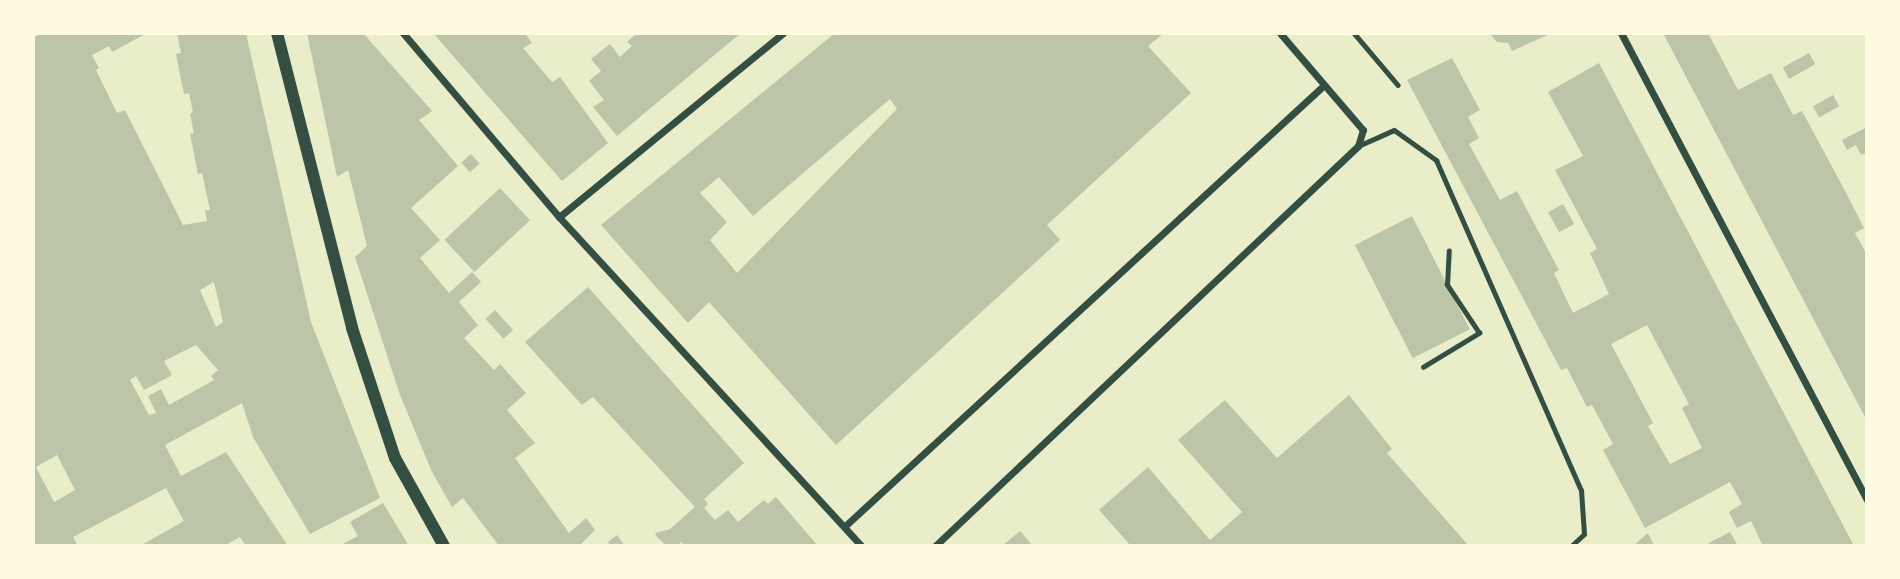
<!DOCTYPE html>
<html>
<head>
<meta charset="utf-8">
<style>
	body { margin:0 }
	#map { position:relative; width:1900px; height:579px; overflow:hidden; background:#e9edc9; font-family:"PT Sans Narrow",sans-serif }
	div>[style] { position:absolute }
	.building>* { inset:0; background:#bcc5a7; transform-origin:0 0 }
	.path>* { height:4.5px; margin:-2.25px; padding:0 2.25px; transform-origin:2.25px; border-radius:2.25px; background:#344e41 }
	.service>* { height:5px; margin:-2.5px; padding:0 2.5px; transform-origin:2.5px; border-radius:2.5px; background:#344e41 }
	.minor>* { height:7px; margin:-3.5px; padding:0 3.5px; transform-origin:3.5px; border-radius:3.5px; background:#344e41 }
	.tertiary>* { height:12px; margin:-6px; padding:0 6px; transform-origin:6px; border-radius:6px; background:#344e41 }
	span { translate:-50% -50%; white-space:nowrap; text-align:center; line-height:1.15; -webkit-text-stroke:7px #fefae0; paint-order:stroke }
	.frame { position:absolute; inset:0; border:35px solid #fefae0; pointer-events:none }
</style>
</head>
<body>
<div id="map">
	<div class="building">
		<div style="clip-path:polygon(evenodd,42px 33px,147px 33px,112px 52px,109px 46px,92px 55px,99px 68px,96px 70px,117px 113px,125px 110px,183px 225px,207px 221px,205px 210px,210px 210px,202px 173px,198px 174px,190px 134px,194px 133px,190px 114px,193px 112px,189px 93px,184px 94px,180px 75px,176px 54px,181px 53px,177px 33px,246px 33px,311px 322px,380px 498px,310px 534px,253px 437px,242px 403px,165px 445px,181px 476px,226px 452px,288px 546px,246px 546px,240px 537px,224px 546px,140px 546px,184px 521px,166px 488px,73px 537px,78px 546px,33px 546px,33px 38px,42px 33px,214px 282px,223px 322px,216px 327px,200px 290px,214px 282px,42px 33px,196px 345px,218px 370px,211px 376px,214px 380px,169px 405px,161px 389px,148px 396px,156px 413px,149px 415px,130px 380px,136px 376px,144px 390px,172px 375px,164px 361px,196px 345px,42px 33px,57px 455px,75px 490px,54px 502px,36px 467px,57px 455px)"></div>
		<div style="clip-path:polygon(307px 33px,363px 33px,432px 111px,419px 120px,458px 166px,411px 208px,440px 240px,420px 258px,449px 293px,472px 272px,481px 282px,459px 302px,478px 325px,464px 338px,494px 370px,500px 364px,526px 393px,507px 410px,535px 443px,515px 458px,569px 533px,586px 518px,595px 530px,579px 546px,499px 546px,463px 498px,452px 507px,432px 472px,400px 395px,355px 257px,367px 246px,348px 170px,337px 177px)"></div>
		<div style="clip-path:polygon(433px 33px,525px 33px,532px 43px,523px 48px,552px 82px,560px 77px,608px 143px,562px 181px)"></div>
		<div style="clip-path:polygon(637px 33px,741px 33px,617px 136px,593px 107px,604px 100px,589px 81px,601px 71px,591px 59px,610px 44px,620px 57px,632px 46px,627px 42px)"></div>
		<div style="clip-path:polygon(evenodd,835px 33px,1164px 33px,1148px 46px,1191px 93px,1047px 225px,1060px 240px,836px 445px,709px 302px,688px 323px,601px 225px,835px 33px,890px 99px,897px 109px,737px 273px,710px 240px,727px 222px,700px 193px,719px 177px,753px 216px,890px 99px)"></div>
		<div style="clip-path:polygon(1489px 33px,1552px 33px,1512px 51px,1508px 43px,1497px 42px)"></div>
		<div style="clip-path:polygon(1663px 33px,1708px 33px,1738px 90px,1771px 73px,1793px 115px,1802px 111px,1844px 189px,1864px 228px,1855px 233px,1867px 255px,1867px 421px)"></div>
		<div style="left:1809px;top:53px;width:13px;height:30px;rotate:61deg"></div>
		<div style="clip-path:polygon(evenodd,1452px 58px,1480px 110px,1468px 117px,1479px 138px,1469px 144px,1500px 200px,1517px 191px,1559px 270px,1554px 273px,1573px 313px,1609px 294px,1590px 253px,1597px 249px,1555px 170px,1583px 156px,1548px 92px,1599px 63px,1854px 546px,1763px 546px,1751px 521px,1737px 528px,1729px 512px,1742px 504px,1730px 482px,1645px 528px,1603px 450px,1613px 444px,1592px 405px,1587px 407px,1567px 368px,1561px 370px,1407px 80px,1452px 58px,1647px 325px,1689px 404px,1682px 408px,1702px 448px,1670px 464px,1648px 426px,1653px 423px,1611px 344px,1647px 325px)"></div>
		<div style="left:1833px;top:95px;width:13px;height:23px;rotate:61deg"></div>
		<div style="clip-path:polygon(1867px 127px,1867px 152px,1861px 155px,1856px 145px,1847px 150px,1842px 140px)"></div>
		<div style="left:471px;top:154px;width:13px;height:13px;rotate:48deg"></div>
		<div style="left:500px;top:188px;width:44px;height:76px;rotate:47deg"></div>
		<div style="left:1563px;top:204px;width:23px;height:17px;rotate:61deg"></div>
		<div style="left:1412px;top:216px;width:127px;height:64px;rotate:63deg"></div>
		<div style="clip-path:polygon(588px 287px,744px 463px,704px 499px,708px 504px,704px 508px,715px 520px,728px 510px,738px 522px,764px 500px,768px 504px,776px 497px,818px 546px,684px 546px,681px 542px,677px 546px,667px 546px,657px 537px,655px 533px,670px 529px,695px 507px,593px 397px,582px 405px,525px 342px)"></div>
		<div style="left:495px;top:310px;width:27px;height:13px;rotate:48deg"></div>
		<div style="clip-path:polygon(1349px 395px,1392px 449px,1387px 453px,1469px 546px,1131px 546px,1099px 510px,1148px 467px,1210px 540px,1242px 512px,1178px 440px,1225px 400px,1277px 458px)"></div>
		<div style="clip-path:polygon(383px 503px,409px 546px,339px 546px,358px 536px,350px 522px)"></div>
		<div style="clip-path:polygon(1020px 531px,1033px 546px,1002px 546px)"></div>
		<div style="clip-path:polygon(1730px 532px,1738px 546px,1703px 546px)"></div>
		<div style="clip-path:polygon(1648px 533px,1654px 546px,1633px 546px)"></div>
		<div style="clip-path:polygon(617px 535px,625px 546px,611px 546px,608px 542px)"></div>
	</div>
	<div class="path">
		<div style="left:1354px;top:33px;width:68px;rotate:49.8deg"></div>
		<div style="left:1423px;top:367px;width:66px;rotate:-31.3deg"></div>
		<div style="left:1479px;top:333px;width:58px;rotate:-123.7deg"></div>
		<div style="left:1447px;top:285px;width:34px;rotate:-87deg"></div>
	</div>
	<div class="service">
		<div style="left:1358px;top:146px;width:39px;rotate:-24deg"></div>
		<div style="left:1394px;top:130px;width:52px;rotate:35.5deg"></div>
		<div style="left:1436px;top:160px;width:360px;rotate:66.3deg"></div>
		<div style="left:1581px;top:490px;width:44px;rotate:86.1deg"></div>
		<div style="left:1584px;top:534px;width:18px;rotate:137deg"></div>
	</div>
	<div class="minor">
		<div style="left:403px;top:33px;width:241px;rotate:49.7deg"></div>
		<div style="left:559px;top:217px;width:447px;rotate:47.4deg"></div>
		<div style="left:1621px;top:33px;width:528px;rotate:62.22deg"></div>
		<div style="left:559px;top:217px;width:290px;rotate:-39.4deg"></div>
		<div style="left:845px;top:526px;width:651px;rotate:-42.63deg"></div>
		<div style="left:935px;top:546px;width:582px;rotate:-43.4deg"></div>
		<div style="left:1358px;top:146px;width:17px;rotate:-73deg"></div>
		<div style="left:1363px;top:130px;width:128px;rotate:-130.6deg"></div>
	</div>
	<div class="tertiary">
		<div style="left:277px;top:33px;width:304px;rotate:75.7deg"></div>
		<div style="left:352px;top:328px;width:137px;rotate:71.7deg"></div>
		<div style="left:395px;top:458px;width:101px;rotate:60.9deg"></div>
	</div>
	<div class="frame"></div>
</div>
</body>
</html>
